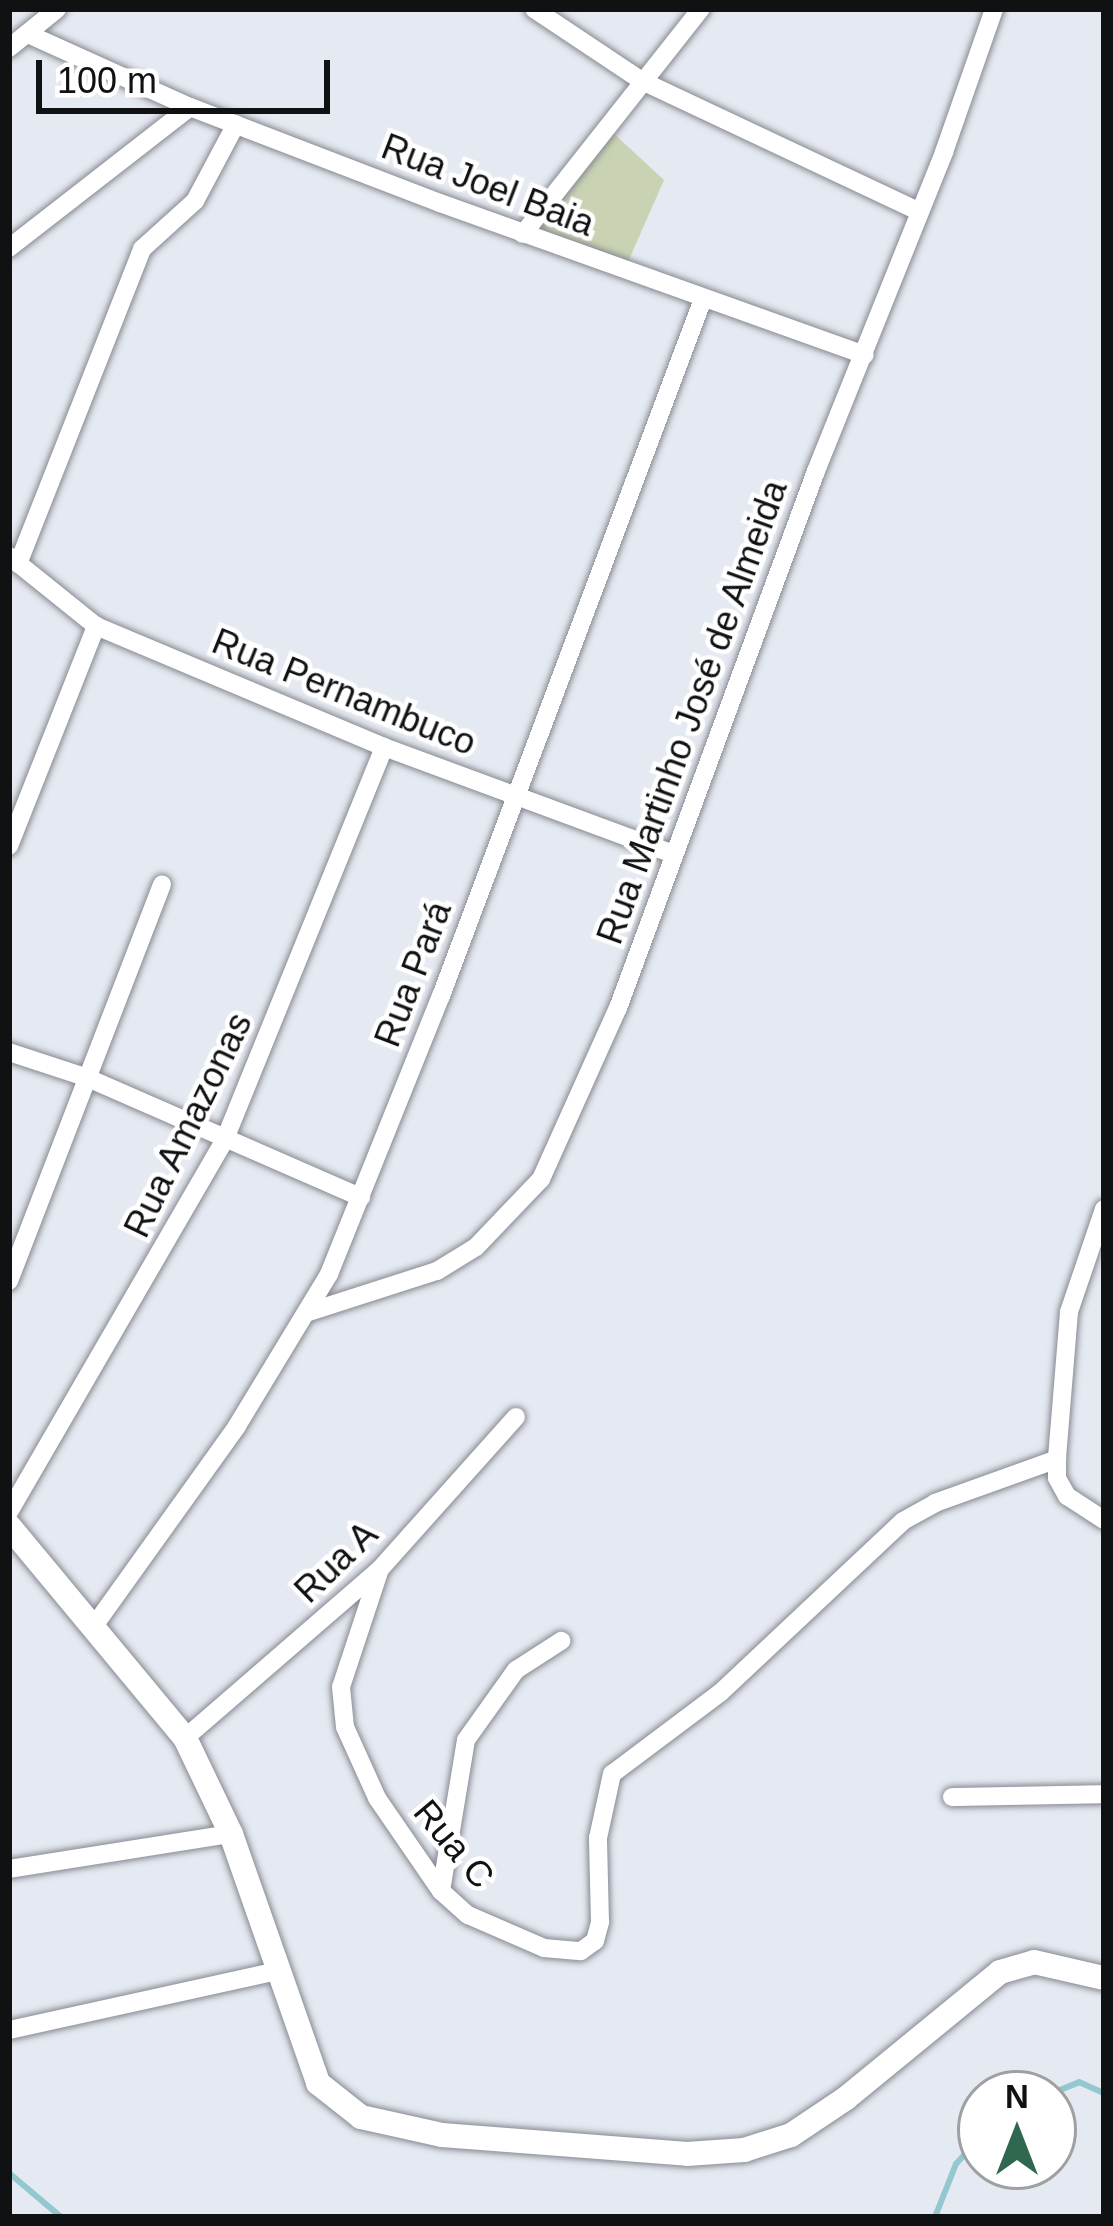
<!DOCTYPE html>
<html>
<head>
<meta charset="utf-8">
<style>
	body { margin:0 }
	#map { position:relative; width:1113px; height:2226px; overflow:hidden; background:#e5e9f1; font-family:Helvetica,sans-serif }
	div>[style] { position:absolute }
	.green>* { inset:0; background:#c9d3b3 }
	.stream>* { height:6px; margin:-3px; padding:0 3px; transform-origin:3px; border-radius:3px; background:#94c8d0 }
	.roads { filter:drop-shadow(0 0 3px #878a92) drop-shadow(0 0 3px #878a92) }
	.minor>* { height:18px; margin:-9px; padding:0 9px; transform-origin:9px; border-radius:9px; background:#fff }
	.tertiary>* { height:24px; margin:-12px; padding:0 12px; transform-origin:12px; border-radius:12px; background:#fff }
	span { translate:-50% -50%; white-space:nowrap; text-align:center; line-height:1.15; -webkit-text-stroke:9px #fff; paint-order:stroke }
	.street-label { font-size:36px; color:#0f1113 }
	.frame { position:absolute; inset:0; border:12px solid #0f1113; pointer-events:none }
	.north { position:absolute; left:957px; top:2070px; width:120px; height:120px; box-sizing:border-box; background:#fff; border:3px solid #9fa0a1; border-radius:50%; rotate:0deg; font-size:33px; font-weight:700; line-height:48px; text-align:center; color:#0f1113 }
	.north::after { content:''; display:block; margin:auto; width:42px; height:54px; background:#30684f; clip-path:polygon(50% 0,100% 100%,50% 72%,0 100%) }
	.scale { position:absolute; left:36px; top:60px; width:294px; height:54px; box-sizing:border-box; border:6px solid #0f1113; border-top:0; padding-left:15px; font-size:36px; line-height:42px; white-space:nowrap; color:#0f1113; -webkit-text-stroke:9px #fff; paint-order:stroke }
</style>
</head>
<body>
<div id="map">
	<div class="green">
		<div style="clip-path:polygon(612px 132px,664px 180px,628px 262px,533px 231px)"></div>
	</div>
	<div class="stream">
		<div style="left:1050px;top:2094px;width:31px;rotate:-22deg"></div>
		<div style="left:1079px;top:2082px;width:27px;rotate:24deg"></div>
		<div style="left:9px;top:2173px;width:68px;rotate:40.2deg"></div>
		<div style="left:935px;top:2217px;width:57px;rotate:-68.4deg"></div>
		<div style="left:956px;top:2164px;width:38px;rotate:-48deg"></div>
	</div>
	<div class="roads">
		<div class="minor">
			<div style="left:534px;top:9px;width:130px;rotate:33.7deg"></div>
			<div style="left:642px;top:81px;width:307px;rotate:25.2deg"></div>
			<div style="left:28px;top:34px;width:178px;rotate:24.3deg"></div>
			<div style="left:190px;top:107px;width:268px;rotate:21deg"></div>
			<div style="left:440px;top:203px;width:451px;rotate:19.7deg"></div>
			<div style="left:9px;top:48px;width:62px;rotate:-39.1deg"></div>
			<div style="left:523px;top:234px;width:287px;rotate:-51.7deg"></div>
			<div style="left:9px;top:248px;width:229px;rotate:-37.9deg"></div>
			<div style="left:9px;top:556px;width:112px;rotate:38.8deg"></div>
			<div style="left:96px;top:626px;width:312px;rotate:22.8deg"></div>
			<div style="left:384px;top:747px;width:308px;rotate:20.3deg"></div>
			<div style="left:18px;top:564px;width:339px;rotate:-68.5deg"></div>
			<div style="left:142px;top:249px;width:72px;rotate:-42.2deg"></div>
			<div style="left:195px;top:201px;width:87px;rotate:-62deg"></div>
			<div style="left:9px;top:846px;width:237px;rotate:-68.4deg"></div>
			<div style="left:9px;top:1052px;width:83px;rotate:18.2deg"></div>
			<div style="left:88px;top:1078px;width:298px;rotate:23.6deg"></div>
			<div style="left:1104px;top:1209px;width:109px;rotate:108.8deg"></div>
			<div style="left:1069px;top:1312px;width:147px;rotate:94.7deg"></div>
			<div style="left:1057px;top:1459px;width:19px;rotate:90deg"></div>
			<div style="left:1057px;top:1478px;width:21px;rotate:61deg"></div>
			<div style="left:1067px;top:1496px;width:44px;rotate:33deg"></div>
			<div style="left:9px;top:1281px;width:425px;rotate:-68.9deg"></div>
			<div style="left:309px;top:1312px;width:134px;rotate:-17.8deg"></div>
			<div style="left:437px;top:1271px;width:46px;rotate:-31.6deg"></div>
			<div style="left:476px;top:1247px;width:94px;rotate:-46.3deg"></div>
			<div style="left:541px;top:1179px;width:188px;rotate:-65.8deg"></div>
			<div style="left:618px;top:1008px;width:572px;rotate:-69.76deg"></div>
			<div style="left:816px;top:471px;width:344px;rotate:-68.1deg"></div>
			<div style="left:944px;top:152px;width:151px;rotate:-70.7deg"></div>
			<div style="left:9px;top:1512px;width:431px;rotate:-59.9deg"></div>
			<div style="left:225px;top:1139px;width:423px;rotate:-67.9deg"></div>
			<div style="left:380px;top:1569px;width:124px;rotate:108.3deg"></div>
			<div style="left:341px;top:1687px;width:40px;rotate:84.3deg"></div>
			<div style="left:345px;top:1727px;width:78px;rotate:65.7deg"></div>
			<div style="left:377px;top:1798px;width:113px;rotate:55.5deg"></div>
			<div style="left:441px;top:1891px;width:36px;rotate:42deg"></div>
			<div style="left:468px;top:1915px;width:83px;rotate:23.5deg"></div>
			<div style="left:544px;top:1948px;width:37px;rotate:5deg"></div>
			<div style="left:581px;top:1951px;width:17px;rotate:-36deg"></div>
			<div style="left:595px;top:1941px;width:20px;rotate:-75deg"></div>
			<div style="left:600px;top:1922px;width:84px;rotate:-91.4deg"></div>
			<div style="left:598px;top:1838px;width:66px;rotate:-77.7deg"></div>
			<div style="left:612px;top:1774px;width:135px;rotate:-36.9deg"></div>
			<div style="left:720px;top:1693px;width:251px;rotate:-43.2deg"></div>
			<div style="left:903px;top:1521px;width:37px;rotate:-29deg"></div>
			<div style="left:935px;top:1503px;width:130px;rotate:-19.8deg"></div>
			<div style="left:94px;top:1626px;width:246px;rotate:-54.4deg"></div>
			<div style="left:237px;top:1426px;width:178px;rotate:-58.8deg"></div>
			<div style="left:329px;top:1274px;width:300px;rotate:-68.1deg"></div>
			<div style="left:441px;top:996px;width:745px;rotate:-69.4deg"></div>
			<div style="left:185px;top:1738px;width:258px;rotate:-40.9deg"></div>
			<div style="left:380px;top:1569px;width:204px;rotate:-48.2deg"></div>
			<div style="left:952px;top:1797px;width:152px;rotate:-1.1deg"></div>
			<div style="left:9px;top:1869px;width:225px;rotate:-9deg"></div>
			<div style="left:441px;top:1891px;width:153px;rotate:-80.6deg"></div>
			<div style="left:466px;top:1740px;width:86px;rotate:-54.5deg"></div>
			<div style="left:516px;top:1670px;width:54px;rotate:-32.8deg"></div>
			<div style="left:9px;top:2030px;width:274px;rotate:-12.4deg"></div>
		</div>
		<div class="tertiary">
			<div style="left:9px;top:1526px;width:276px;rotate:50.3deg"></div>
			<div style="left:185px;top:1738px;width:106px;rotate:64.4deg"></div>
			<div style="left:231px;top:1834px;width:264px;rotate:70.7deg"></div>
			<div style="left:318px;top:2083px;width:55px;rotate:38.3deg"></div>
			<div style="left:361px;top:2117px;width:83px;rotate:12.5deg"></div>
			<div style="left:442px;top:2135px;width:246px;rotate:4.4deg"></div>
			<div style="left:687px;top:2154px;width:57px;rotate:-4deg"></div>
			<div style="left:744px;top:2150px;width:49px;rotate:-17.7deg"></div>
			<div style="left:791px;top:2135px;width:65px;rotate:-33.7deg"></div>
			<div style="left:845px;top:2099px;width:200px;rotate:-39.3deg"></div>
			<div style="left:1000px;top:1972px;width:35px;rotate:-16deg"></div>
			<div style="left:1034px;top:1962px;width:72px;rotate:12.9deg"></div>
		</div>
	</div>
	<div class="street-label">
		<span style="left:488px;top:185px;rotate:21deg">Rua Joel Baia</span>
		<span style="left:344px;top:692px;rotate:22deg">Rua Pernambuco</span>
		<span style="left:692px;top:712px;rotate:-70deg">Rua Martinho José de Almeida</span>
		<span style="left:413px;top:974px;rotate:-69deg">Rua Pará</span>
		<span style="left:188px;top:1125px;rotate:-64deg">Rua Amazonas</span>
		<span style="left:336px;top:1562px;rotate:-44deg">Rua A</span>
		<span style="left:454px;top:1844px;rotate:50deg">Rua C</span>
	</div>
	<div class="frame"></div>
	<div class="north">N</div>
	<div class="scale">100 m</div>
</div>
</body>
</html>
